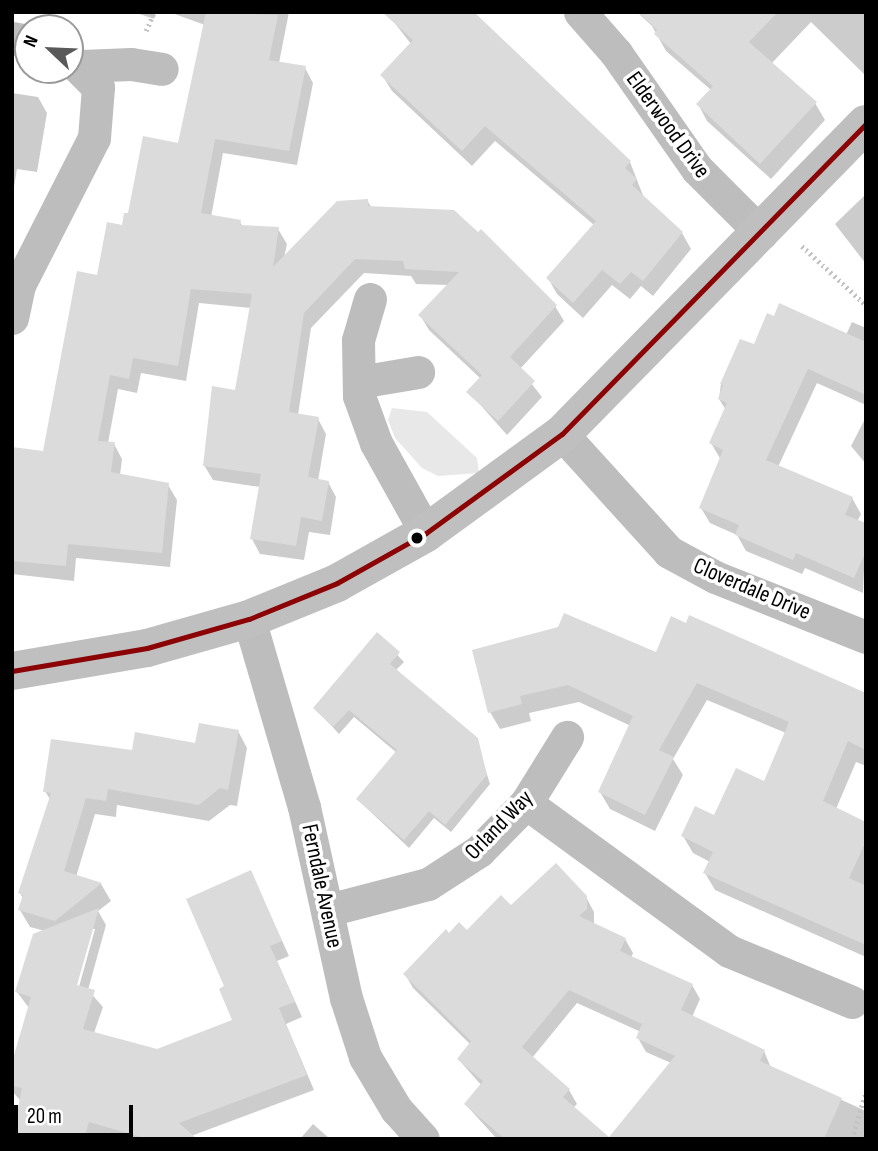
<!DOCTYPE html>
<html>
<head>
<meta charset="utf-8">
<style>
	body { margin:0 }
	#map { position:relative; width:878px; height:1151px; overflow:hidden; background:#fff; font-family:"Sofia Sans Condensed",sans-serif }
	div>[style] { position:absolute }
	.green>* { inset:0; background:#e8e8e8 }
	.shadow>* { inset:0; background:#0003 }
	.building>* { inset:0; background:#dbdbdb }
	.path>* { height:4.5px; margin-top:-2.25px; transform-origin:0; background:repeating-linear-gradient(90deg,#c2c2c2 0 2px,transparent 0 5.5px) }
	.street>* { height:33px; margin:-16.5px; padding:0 16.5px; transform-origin:16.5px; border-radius:16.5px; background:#bdbdbd }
	.secondary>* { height:38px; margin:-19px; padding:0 19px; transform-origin:19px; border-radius:19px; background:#bfbfbf }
	.bus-1>* { height:5px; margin:-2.5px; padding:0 2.5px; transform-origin:2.5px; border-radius:2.5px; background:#8b0304 }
	.dots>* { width:19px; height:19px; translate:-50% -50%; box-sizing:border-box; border:4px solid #fff; border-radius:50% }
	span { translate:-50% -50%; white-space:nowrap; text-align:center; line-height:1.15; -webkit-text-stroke:7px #fff; paint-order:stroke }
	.street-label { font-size:23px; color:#000 }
	.frame { position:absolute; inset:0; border:14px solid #000; pointer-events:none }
	.north { position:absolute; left:14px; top:14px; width:70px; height:70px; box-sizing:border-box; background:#fff; border:2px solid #999; border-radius:50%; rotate:293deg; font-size:19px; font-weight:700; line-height:28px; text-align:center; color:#000 }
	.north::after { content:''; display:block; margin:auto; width:24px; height:32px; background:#595959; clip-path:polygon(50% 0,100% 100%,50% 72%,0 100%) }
	.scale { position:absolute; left:14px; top:1105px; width:119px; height:32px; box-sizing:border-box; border:4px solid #000; border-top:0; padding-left:9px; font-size:21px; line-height:24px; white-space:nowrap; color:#000; -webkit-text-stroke:5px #fff; paint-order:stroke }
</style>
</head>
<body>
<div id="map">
	<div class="green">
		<div style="clip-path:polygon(392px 408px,427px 412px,477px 458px,479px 473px,438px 476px,422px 468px,395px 438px,388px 420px)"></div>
	</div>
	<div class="shadow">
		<div style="clip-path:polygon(134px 12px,156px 12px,154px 19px)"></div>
		<div style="clip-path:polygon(169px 12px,289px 12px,279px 63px,305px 68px,313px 83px,297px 165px,223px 153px,211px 217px,240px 222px,243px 227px,278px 229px,287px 244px,284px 258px,367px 200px,371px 207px,555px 306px,564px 321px,520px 369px,542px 397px,507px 435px,469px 392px,481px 379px,429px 330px,420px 315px,448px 285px,416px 284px,411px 276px,364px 273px,311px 328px,298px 415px,318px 419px,326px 434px,318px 481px,328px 482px,336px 497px,330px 535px,309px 532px,304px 560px,260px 554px,252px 539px,260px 487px,213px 480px,204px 465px,236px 392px,251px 308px,199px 303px,186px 381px,141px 373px,137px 393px,118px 389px,108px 443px,114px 444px,122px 459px,120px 475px,168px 485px,177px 500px,170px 567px,76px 558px,74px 581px,12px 574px,12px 449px,45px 453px,99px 277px,130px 215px,179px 145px,205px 25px)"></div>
		<div style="clip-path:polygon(637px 12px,866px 12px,866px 76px,811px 22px,771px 64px,815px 103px,825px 120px,771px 179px,707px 121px,698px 104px,711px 90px,666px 51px,652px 26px)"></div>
		<div style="clip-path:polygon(390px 17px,630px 162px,644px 198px,682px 233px,691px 249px,653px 296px,641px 286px,630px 299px,612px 285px,583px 318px,557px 294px,548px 278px,594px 225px,495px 141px,472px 166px,392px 91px,382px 75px,411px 44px)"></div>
		<div style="clip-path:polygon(12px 93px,38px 97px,47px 113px,37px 172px,17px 169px,12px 199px)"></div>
		<div style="clip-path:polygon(866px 194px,866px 264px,835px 224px)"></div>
		<div style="clip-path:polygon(852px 322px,866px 328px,866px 405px,817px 383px,778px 467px,852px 498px,861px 514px,857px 522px,866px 525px,863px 593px,805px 568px,802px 574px,746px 551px,737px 535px,710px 523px,701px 508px,721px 460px,711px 443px,726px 410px,719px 399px,721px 384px,754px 347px,846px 335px)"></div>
		<div style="clip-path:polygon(866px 417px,866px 464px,851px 446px)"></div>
		<div style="clip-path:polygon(378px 635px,404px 662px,395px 671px,476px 739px,490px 784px,451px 832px,434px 818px,409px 848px,358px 800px,397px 753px,354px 717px,339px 734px,315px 708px)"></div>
		<div style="clip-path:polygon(474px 651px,657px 655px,866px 693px,866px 766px,856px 762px,836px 809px,866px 823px,866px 957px,715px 890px,705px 873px,710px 862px,693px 853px,683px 836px,765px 783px,786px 733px,707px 700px,673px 759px,683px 775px,655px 831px,610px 809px,600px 792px,631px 726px,579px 702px,529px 713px,531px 721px,500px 729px,490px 712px)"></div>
		<div style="clip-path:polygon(evenodd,238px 731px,247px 748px,237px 806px,230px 805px,209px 821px,117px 805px,116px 817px,95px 814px,76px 877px,101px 884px,111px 901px,98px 911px,106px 925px,88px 990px,103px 1007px,94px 1033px,157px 1051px,235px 1021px,226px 987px,251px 873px,289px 956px,277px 961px,302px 1017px,286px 1024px,314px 1090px,191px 1136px,194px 1139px,12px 1139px,20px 1100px,12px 1091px,12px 1069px,29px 1008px,17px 992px,45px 931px,30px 927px,20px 910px,24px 900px,20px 893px,51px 801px,45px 791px,133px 752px,196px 745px,238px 731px,91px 929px,95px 929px,77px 994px,73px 993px,91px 929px)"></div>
		<div style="clip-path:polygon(586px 897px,594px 912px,594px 925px,625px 939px,633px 953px,631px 958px,692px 985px,700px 999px,692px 1017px,764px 1051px,771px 1068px,866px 1111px,866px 1139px,610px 1139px,671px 1063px,646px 1052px,638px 1038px,641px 1032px,577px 1003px,532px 1058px,569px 1090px,577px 1104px,573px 1108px,609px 1139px,497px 1139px,466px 1105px,482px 1086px,459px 1060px,471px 1045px,413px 988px,405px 974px,449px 935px,467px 932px,511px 907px)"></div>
		<div style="clip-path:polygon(313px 1124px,330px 1139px,300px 1139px)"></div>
	</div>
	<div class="building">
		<div style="clip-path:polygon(206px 12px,278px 15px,269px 60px,306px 66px,289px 151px,215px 139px,201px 213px,241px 220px,240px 225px,279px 227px,273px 267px,337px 201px,368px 199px,368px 206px,454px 210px,478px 232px,481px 229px,557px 305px,510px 357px,535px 381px,498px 421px,466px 392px,482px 375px,418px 315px,459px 272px,405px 269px,403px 261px,355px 259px,304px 313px,289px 412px,319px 417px,308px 477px,329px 481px,322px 521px,301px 517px,296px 546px,250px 539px,261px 474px,203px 466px,212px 386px,235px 390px,252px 294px,191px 289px,178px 366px,133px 358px,129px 379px,110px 375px,98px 441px,115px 442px,111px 472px,169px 483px,162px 553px,68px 544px,66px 566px,12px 561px,12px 447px,43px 451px,77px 271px,97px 275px,107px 222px,122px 225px,124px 213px,128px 213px,143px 136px,178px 143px)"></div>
		<div style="clip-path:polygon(382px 12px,474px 12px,631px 161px,625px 168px,637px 179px,632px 185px,683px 232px,643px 281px,631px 272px,620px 284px,602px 270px,573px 303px,546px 278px,596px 221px,485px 126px,462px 151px,380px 75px,413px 40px)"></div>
		<div style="clip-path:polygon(638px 12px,778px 12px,749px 42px,817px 102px,760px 164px,696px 104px,713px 86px,654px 34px,657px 30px)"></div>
		<div style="clip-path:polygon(779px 303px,866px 342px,866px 395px,808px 369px,766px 460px,853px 497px,845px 515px,866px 523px,866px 551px,854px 578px,796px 553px,793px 560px,735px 535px,739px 525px,699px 508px,723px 450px,709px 443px,727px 403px,718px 399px,723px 385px,720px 384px,740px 339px,754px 344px,767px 313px,774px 316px)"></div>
		<div style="clip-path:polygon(564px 613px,656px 652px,671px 616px,686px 623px,689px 615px,866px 693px,866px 750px,848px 741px,823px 801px,866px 822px,866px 841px,849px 878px,866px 886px,866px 945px,703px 873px,713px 852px,681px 836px,695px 806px,714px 815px,736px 768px,764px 781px,789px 722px,697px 683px,659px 750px,674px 757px,645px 815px,598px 792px,633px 716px,568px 685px,520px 696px,522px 704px,488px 713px,472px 650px,558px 627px)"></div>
		<div style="clip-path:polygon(377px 632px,400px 652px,390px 664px,478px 738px,487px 775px,445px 825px,429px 811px,404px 840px,356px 799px,397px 750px,349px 710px,333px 727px,313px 708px)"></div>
		<div style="clip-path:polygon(199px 723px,239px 730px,228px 790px,220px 788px,199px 805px,108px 789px,106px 801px,86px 798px,64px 871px,102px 883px,55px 921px,18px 910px,23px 895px,18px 893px,51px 793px,43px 792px,51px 739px,132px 750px,135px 732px,195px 743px)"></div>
		<div style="clip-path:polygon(evenodd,556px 863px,587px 896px,587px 909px,579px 916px,626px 938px,620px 951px,693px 984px,681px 1010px,765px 1050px,760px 1061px,842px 1098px,824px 1139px,505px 1139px,464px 1104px,483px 1081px,457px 1059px,471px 1041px,403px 974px,446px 929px,449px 933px,459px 922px,467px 930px,501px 895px,511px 905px,556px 863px,569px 990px,642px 1024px,636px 1038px,675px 1056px,609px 1137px,563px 1097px,570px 1089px,522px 1047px,569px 990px)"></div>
		<div style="clip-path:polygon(251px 870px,282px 941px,270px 946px,295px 1002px,279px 1008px,307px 1075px,179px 1123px,197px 1139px,148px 1139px,89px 1122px,84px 1139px,12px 1139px,22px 1088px,12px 1086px,12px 1062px,31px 997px,15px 992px,33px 934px,99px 908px,77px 985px,95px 990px,83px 1029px,157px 1049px,232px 1020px,219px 989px,224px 986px,186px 899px)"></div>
	</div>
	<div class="path">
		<div style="left:146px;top:31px;width:21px;rotate:-67deg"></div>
		<div style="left:802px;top:246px;width:87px;rotate:42.7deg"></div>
		<div style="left:852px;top:1139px;width:50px;rotate:-73.7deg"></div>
	</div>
	<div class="street">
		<div style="left:580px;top:12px;width:55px;rotate:48.7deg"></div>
		<div style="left:616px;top:53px;width:141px;rotate:55.1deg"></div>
		<div style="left:697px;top:169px;width:91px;rotate:45deg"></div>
		<div style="left:12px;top:38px;width:16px;rotate:11deg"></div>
		<div style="left:81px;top:66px;width:50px;rotate:-2.3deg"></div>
		<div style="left:131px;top:64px;width:31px;rotate:9deg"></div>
		<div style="left:370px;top:299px;width:43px;rotate:106.3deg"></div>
		<div style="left:358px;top:340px;width:56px;rotate:89deg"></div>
		<div style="left:359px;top:396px;width:50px;rotate:70.1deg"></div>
		<div style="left:376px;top:443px;width:103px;rotate:60.9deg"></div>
		<div style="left:12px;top:318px;width:34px;rotate:-78deg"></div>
		<div style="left:19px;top:285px;width:165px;rotate:-63deg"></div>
		<div style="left:94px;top:138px;width:51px;rotate:-85.5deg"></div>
		<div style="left:98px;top:87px;width:40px;rotate:-135deg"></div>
		<div style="left:359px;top:382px;width:60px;rotate:-9.6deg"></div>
		<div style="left:562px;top:434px;width:159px;rotate:47.8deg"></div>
		<div style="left:669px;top:552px;width:52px;rotate:28.5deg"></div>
		<div style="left:715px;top:577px;width:162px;rotate:21.7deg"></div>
		<div style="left:249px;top:619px;width:196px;rotate:73.7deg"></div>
		<div style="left:304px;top:807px;width:196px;rotate:77.6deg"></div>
		<div style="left:346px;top:998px;width:62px;rotate:72.1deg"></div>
		<div style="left:365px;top:1057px;width:61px;rotate:59.2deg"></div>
		<div style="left:396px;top:1109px;width:40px;rotate:48deg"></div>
		<div style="left:526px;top:803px;width:251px;rotate:36.1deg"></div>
		<div style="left:729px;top:951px;width:133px;rotate:22.5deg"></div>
		<div style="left:328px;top:910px;width:103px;rotate:-14.6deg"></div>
		<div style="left:428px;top:884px;width:61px;rotate:-32.9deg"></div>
		<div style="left:479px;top:851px;width:67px;rotate:-45.6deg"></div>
		<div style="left:526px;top:803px;width:78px;rotate:-58.2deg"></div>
	</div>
	<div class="secondary">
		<div style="left:12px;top:671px;width:137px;rotate:-9.7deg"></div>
		<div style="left:147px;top:648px;width:106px;rotate:-15.9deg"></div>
		<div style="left:249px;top:619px;width:95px;rotate:-22.2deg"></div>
		<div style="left:337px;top:583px;width:102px;rotate:-29.3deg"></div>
		<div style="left:426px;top:533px;width:168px;rotate:-36.1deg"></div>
		<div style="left:562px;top:434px;width:434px;rotate:-45.6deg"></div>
	</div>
	<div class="bus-1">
		<div style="left:12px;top:671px;width:137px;rotate:-9.7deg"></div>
		<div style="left:147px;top:648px;width:106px;rotate:-15.9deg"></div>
		<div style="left:249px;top:619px;width:95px;rotate:-22.2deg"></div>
		<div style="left:337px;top:583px;width:102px;rotate:-29.3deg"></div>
		<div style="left:426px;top:533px;width:168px;rotate:-36.1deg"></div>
		<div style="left:562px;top:434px;width:434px;rotate:-45.6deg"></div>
	</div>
	<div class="dots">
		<div style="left:417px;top:538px;background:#000"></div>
	</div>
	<div class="street-label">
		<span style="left:668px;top:125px;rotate:54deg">Elderwood Drive</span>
		<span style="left:752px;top:589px;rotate:23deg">Cloverdale Drive</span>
		<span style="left:499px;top:825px;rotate:-46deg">Orland Way</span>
		<span style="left:322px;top:886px;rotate:78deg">Ferndale Avenue</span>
	</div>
	<div class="frame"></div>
	<div class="north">N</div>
	<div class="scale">20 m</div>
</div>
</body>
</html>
